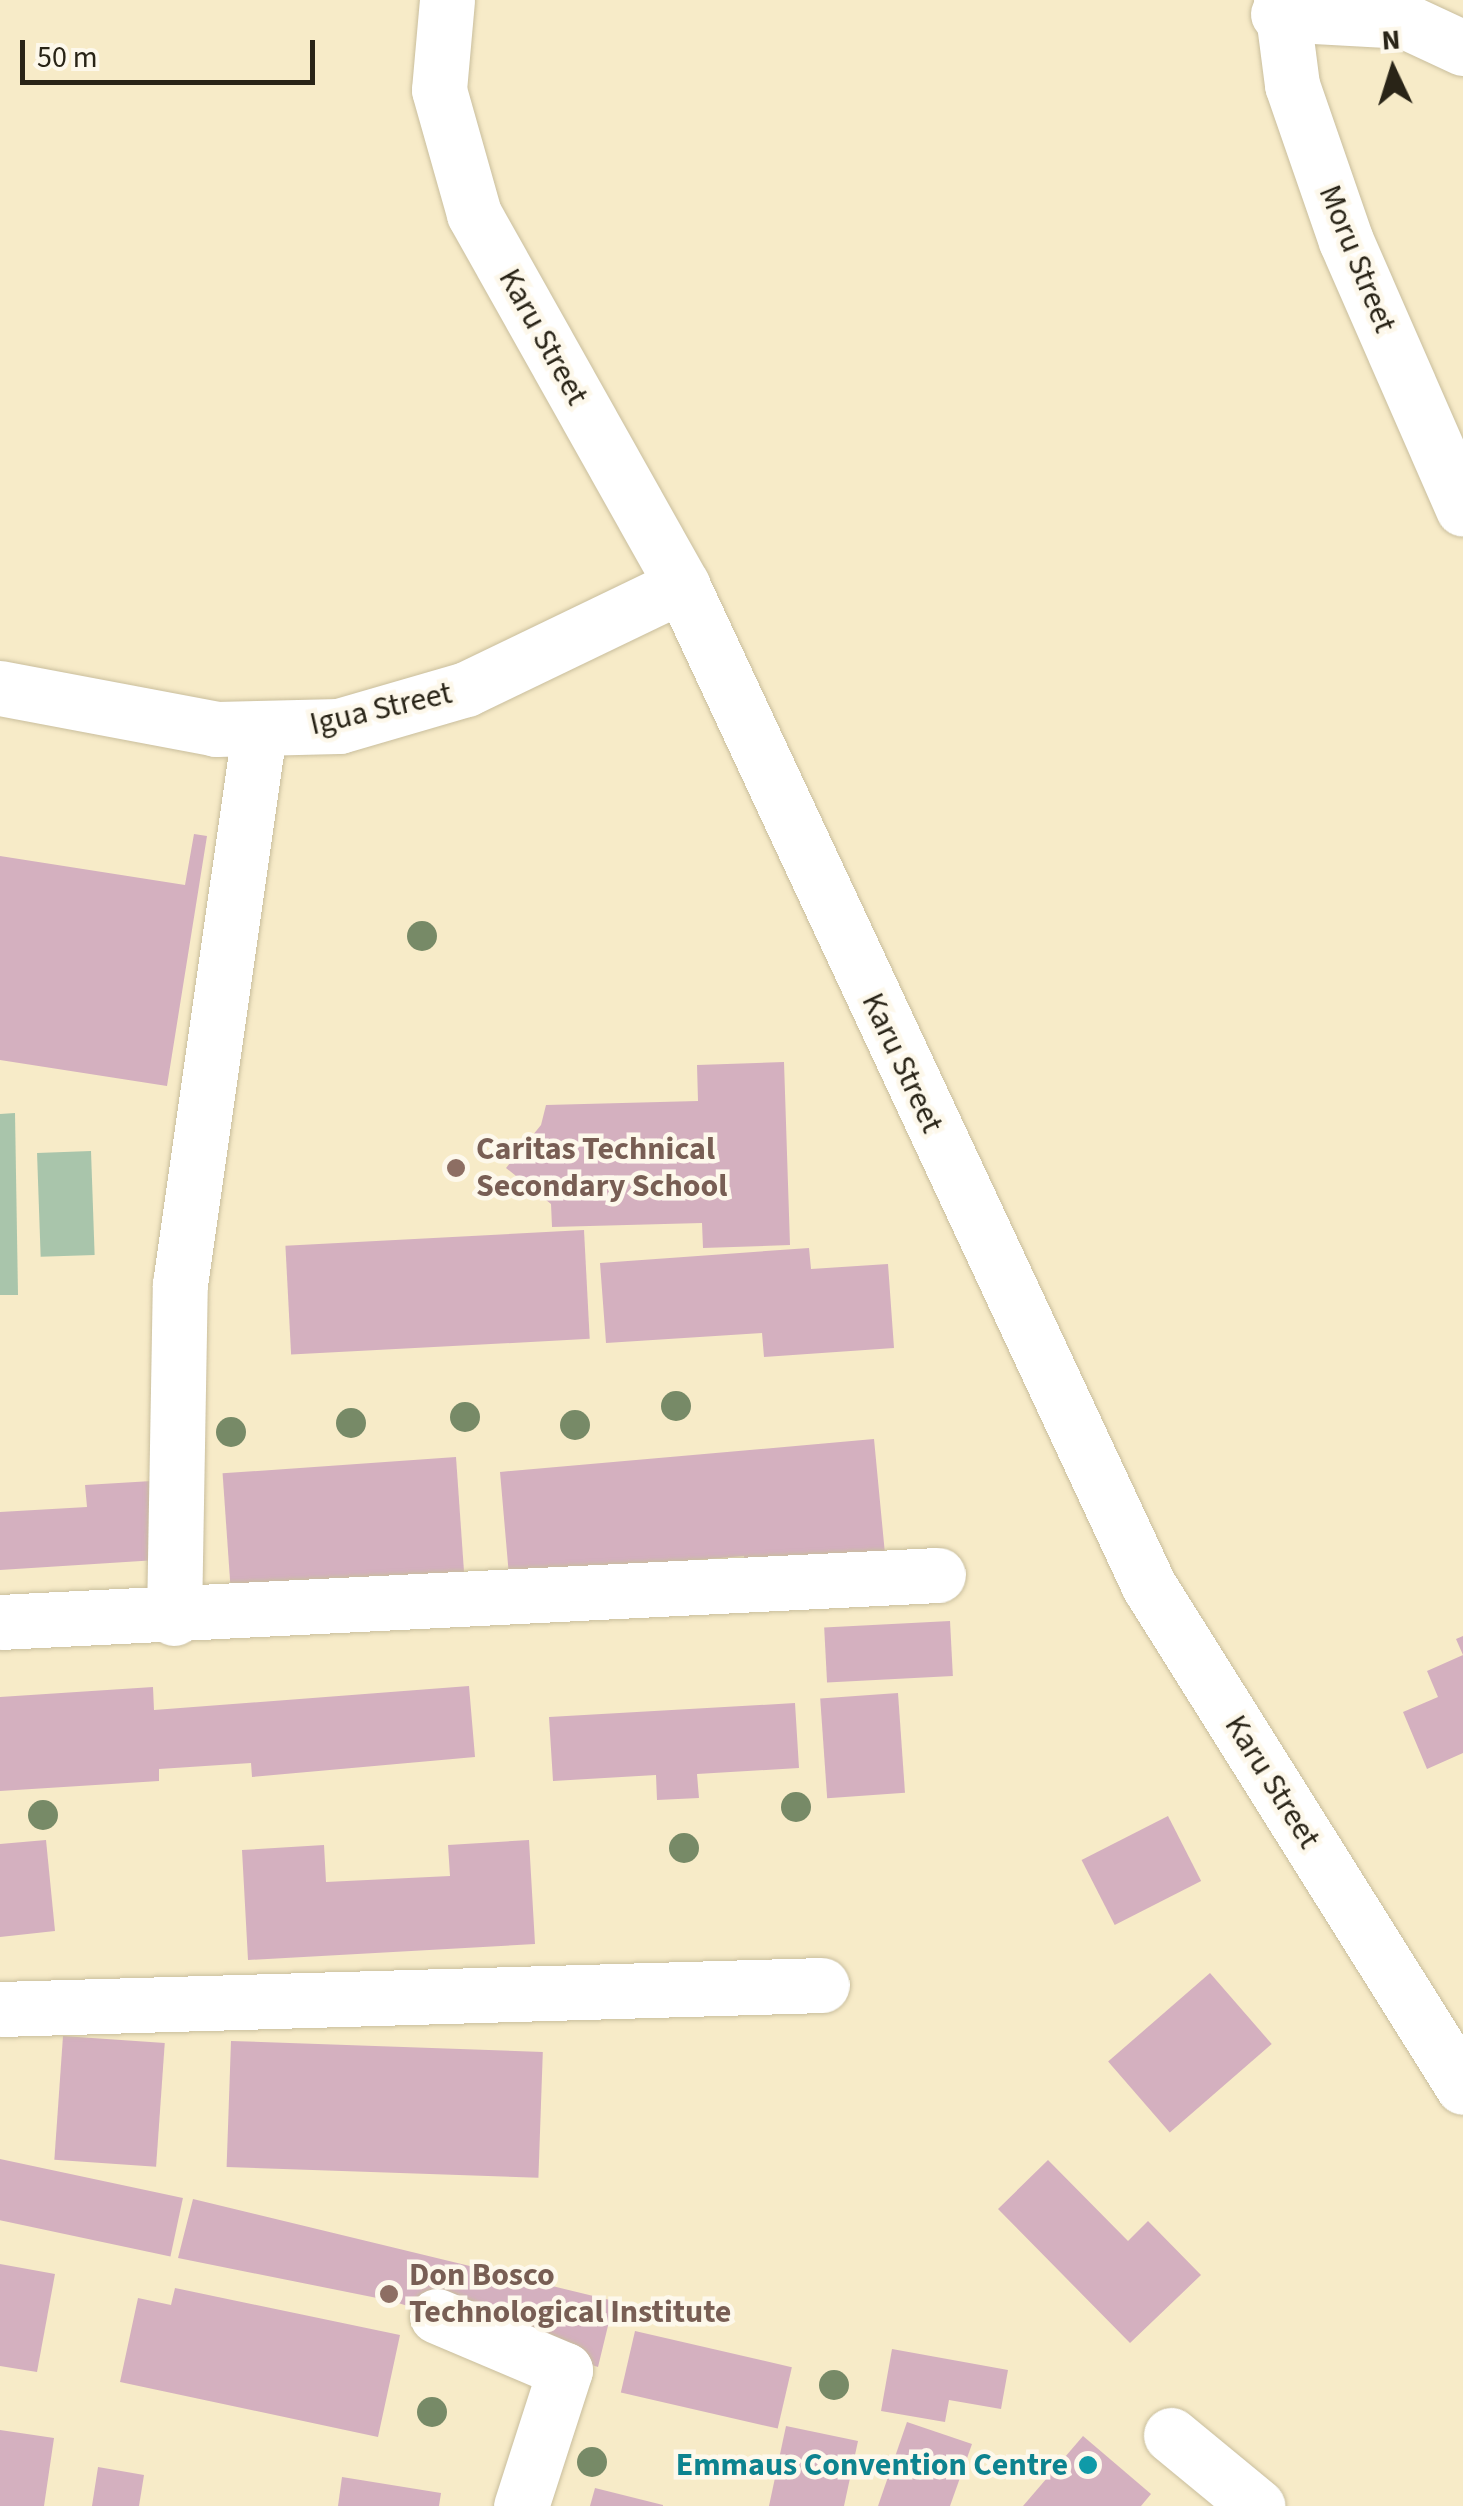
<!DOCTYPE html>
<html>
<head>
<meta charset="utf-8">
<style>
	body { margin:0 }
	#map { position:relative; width:1463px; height:2506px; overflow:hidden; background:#f7ebc8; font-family:"Source Sans 3",sans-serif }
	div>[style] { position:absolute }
	.green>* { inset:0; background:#a9c5ab; transform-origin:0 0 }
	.building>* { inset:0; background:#d4b0bf; transform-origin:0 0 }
	.roads { filter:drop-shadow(0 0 2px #c9be9d) drop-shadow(0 0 2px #c9be9d) }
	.minor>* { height:55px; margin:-27.5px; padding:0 27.5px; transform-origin:27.5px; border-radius:27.5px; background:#fff }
	.trees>* { width:30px; height:30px; margin:-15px; border-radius:50%; background:#778a67 }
	.dots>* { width:28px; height:28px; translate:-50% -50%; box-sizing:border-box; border:5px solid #fdf8eb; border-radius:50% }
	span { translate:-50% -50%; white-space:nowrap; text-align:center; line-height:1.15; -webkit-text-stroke:9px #fdf8eb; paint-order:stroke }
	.street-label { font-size:32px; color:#292417 }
	.education-label { font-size:32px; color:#785e54; font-weight:700 }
	.left { translate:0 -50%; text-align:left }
	.culture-label { font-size:32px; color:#0d838f; font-weight:700 }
	.right { translate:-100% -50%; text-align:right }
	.north { position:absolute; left:1343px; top:20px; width:100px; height:100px; -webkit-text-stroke:8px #fdf8eb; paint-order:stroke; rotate:356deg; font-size:28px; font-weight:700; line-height:40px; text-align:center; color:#292417 }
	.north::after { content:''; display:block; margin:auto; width:35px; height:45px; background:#292417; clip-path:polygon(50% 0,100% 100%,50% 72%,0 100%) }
	.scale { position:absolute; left:20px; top:40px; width:295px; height:45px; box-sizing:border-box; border:5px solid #292417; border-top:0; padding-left:12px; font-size:30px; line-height:35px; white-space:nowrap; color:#292417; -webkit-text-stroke:8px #fdf8eb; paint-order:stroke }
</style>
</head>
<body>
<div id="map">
	<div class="green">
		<div style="clip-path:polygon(15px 1113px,18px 1295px,0 1295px,0 1114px)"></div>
		<div style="left:91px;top:1151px;width:104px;height:54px;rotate:88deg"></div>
	</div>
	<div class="building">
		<div style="clip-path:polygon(194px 834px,207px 836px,167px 1086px,0 1060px,0 856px,185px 885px)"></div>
		<div style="clip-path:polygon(784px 1062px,790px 1245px,703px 1248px,702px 1223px,552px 1227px,551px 1204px,506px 1168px,541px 1125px,546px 1105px,698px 1101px,697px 1065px)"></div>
		<div style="left:584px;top:1230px;width:109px;height:299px;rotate:87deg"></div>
		<div style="clip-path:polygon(809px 1248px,811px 1269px,888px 1264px,894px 1348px,764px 1357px,762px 1333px,606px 1343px,600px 1263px)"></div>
		<div style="clip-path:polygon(874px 1439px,885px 1554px,745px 1567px,744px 1556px,509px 1576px,500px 1472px)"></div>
		<div style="left:456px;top:1457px;width:120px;height:234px;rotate:86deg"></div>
		<div style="clip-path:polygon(152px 1481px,157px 1560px,0 1570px,0 1512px,87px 1507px,85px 1485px)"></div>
		<div style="left:950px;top:1621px;width:55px;height:126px;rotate:87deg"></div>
		<div style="clip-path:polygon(1463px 1636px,1463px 1753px,1427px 1769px,1403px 1712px,1438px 1697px,1427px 1671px,1463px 1655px,1456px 1639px)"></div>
		<div style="clip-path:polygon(469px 1686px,475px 1757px,252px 1777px,251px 1763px,159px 1769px,159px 1781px,0 1791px,0 1697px,153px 1687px,154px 1710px)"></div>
		<div style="left:898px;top:1693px;width:100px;height:78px;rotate:86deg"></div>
		<div style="clip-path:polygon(795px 1703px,799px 1768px,697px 1774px,699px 1798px,657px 1800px,656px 1775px,553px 1781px,549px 1717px)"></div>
		<div style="left:1168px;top:1816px;width:73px;height:97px;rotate:63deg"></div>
		<div style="clip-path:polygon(46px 1840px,55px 1931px,0 1937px,0 1844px)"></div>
		<div style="clip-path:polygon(529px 1840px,535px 1944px,248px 1960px,242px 1850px,324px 1845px,326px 1882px,450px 1876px,448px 1845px)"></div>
		<div style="left:1210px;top:1973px;width:94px;height:135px;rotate:49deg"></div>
		<div style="left:63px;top:2036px;width:102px;height:124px;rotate:4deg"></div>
		<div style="left:231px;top:2041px;width:312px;height:126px;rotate:2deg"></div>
		<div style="left:0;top:2159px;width:187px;height:60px;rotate:12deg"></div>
		<div style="clip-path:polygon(1048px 2160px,1128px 2241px,1148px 2221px,1201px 2275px,1130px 2343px,998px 2209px)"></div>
		<div style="clip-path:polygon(193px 2199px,614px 2301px,598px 2367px,392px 2301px,178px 2258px)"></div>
		<div style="clip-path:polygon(0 2264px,55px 2274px,37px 2372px,0 2366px)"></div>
		<div style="clip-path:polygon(175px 2288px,400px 2335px,378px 2437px,120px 2382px,138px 2298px,171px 2305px)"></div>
		<div style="left:635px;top:2331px;width:161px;height:63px;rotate:13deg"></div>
		<div style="clip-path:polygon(892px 2349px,1008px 2370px,1001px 2409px,949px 2400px,945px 2422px,881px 2411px)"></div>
		<div style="clip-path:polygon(907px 2422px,972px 2444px,950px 2506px,878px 2506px)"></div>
		<div style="clip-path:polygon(786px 2426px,858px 2441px,844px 2506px,769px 2506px)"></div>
		<div style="clip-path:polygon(0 2430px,54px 2438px,44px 2506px,0 2506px)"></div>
		<div style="clip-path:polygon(1083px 2436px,1151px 2494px,1141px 2506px,1023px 2506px)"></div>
		<div style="clip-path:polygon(98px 2467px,144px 2475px,139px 2506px,92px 2506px)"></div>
		<div style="clip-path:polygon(342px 2477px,441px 2493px,439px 2506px,338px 2506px)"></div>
		<div style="clip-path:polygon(595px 2488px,663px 2505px,663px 2506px,590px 2506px)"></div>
	</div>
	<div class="roads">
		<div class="minor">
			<div style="left:447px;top:0;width:90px;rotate:95.1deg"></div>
			<div style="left:439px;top:90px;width:129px;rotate:74.2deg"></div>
			<div style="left:474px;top:214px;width:425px;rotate:60.7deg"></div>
			<div style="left:682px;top:585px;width:1105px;rotate:64.99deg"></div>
			<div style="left:1149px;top:1586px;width:591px;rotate:57.92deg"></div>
			<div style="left:1281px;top:0;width:86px;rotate:82.6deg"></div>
			<div style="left:1292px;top:85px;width:165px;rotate:70.9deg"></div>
			<div style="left:1346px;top:241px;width:292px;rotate:66.4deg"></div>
			<div style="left:1278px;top:14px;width:127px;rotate:3.2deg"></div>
			<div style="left:1405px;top:21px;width:64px;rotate:25deg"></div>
			<div style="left:0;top:688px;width:220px;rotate:10.7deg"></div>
			<div style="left:216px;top:729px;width:123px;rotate:-1.4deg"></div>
			<div style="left:339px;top:726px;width:132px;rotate:-16.2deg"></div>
			<div style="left:466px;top:689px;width:240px;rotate:-25.7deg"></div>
			<div style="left:174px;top:1618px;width:334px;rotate:-89deg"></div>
			<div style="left:180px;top:1284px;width:558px;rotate:-81.86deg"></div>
			<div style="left:0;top:1622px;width:939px;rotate:-2.87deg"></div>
			<div style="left:0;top:2009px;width:822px;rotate:-1.67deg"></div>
			<div style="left:437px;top:2316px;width:139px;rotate:22.9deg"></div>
			<div style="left:565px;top:2370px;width:143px;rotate:107.9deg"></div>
			<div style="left:1171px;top:2435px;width:112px;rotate:39.5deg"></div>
		</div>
	</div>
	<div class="trees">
		<div style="left:422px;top:936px"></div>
		<div style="left:676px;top:1406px"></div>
		<div style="left:465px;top:1417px"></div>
		<div style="left:351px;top:1423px"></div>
		<div style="left:575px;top:1425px"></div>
		<div style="left:231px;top:1432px"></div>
		<div style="left:796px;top:1807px"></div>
		<div style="left:43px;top:1815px"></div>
		<div style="left:684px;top:1848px"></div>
		<div style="left:834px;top:2385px"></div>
		<div style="left:432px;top:2412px"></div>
		<div style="left:592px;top:2462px"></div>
	</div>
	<div class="dots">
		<div style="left:456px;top:1168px;background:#8d6e63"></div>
		<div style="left:389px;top:2294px;background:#8d6e63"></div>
		<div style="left:1088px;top:2465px;background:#0f9aa8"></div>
	</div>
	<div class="street-label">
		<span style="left:1357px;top:259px;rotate:68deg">Moru Street</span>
		<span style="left:543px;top:337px;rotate:61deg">Karu Street</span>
		<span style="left:381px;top:709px;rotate:-13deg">Igua Street</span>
		<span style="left:902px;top:1063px;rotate:65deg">Karu Street</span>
		<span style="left:1272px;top:1782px;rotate:58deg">Karu Street</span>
	</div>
	<div class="education-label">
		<span class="left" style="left:476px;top:1168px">Caritas Technical<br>Secondary School</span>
		<span class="left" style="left:409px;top:2294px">Don Bosco<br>Technological Institute</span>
	</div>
	<div class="culture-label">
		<span class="right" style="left:1068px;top:2465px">Emmaus Convention Centre</span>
	</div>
	<div class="north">N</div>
	<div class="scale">50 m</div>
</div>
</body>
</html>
